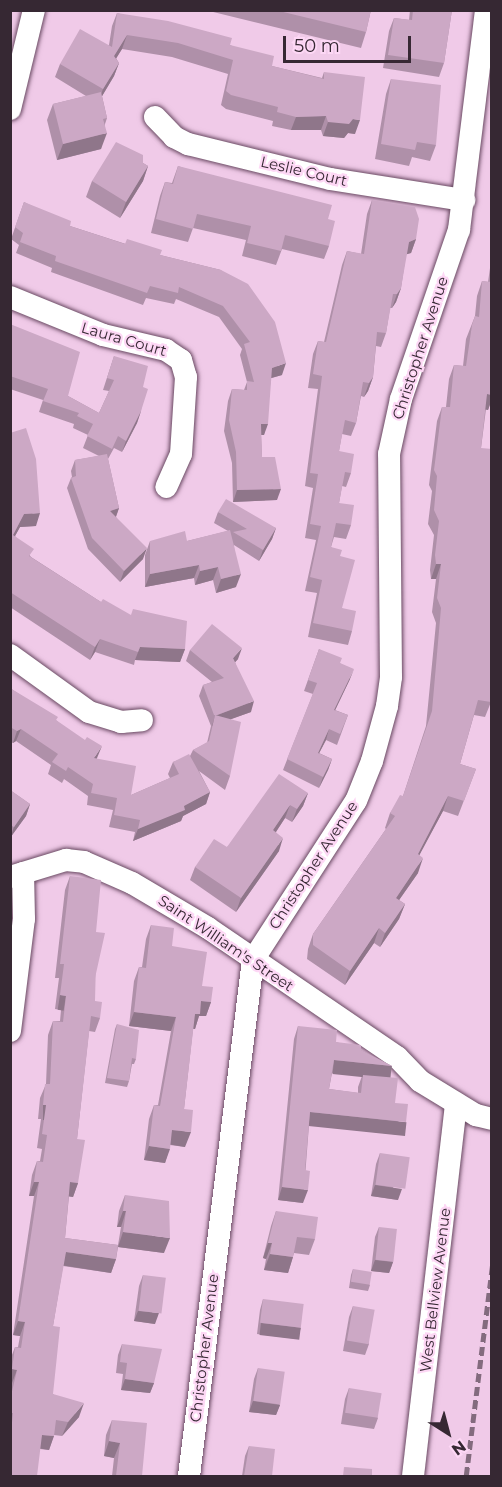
<!DOCTYPE html>
<html>
<head>
<meta charset="utf-8">
<style>
	body { margin:0 }
	#map { position:relative; width:502px; height:1487px; overflow:hidden; background:#f0cae8; font-family:Montserrat,sans-serif }
	div>[style] { position:absolute }
	.roads { filter:drop-shadow(0 0 2px #694962) drop-shadow(0 0 2px #694962) }
	.minor>* { height:22px; margin:-11px; padding:0 11px; transform-origin:11px; border-radius:11px; background:#fff }
	.rail>* { height:4.5px; margin-top:-2.25px; transform-origin:0; background:repeating-linear-gradient(90deg,#836b7e 0 9px,transparent 0 13.5px) }
	.wall>* { inset:0; background:#af90a9 }
	.shaded-wall>* { inset:0; background:#8f768a; transform-origin:0 0 }
	.building>* { inset:0; background:#cca8c5; transform-origin:0 0 }
	span { translate:-50% -50%; white-space:nowrap; text-align:center; line-height:1.15; -webkit-text-stroke:4.5px #fdd7f5; paint-order:stroke }
	.street-label { font-size:15px; color:#362833 }
	.frame { position:absolute; inset:0; border:12px solid #362833; pointer-events:none }
	.north { position:absolute; left:418px; top:1403px; width:60px; height:60px; -webkit-text-stroke:4px #fdd7f5; paint-order:stroke; rotate:144deg; font-size:16px; font-weight:700; line-height:24px; text-align:center; color:#362833 }
	.north::after { content:''; display:block; margin:auto; width:21px; height:27px; background:#362833; clip-path:polygon(50% 0,100% 100%,50% 72%,0 100%) }
	.scale { position:absolute; left:283px; top:36px; width:128px; height:27px; box-sizing:border-box; border:3px solid #362833; border-top:0; padding-left:8px; font-size:18px; line-height:21px; white-space:nowrap; color:#362833; -webkit-text-stroke:4px #fdd7f5; paint-order:stroke }
</style>
</head>
<body>
<div id="map">
	<div class="roads">
		<div class="minor">
			<div style="left:10px;top:109px;width:102px;rotate:-76.4deg"></div>
			<div style="left:155px;top:117px;width:28px;rotate:46deg"></div>
			<div style="left:174px;top:137px;width:16px;rotate:27deg"></div>
			<div style="left:188px;top:144px;width:147px;rotate:13.8deg"></div>
			<div style="left:331px;top:179px;width:135px;rotate:9deg"></div>
			<div style="left:10px;top:297px;width:100px;rotate:22.2deg"></div>
			<div style="left:103px;top:335px;width:65px;rotate:13.4deg"></div>
			<div style="left:166px;top:350px;width:18px;rotate:34deg"></div>
			<div style="left:181px;top:360px;width:18px;rotate:74deg"></div>
			<div style="left:186px;top:377px;width:77px;rotate:93.7deg"></div>
			<div style="left:181px;top:454px;width:36px;rotate:114deg"></div>
			<div style="left:10px;top:655px;width:97px;rotate:35.8deg"></div>
			<div style="left:89px;top:712px;width:34px;rotate:17deg"></div>
			<div style="left:121px;top:722px;width:21px;rotate:-5deg"></div>
			<div style="left:10px;top:877px;width:59px;rotate:-16.9deg"></div>
			<div style="left:66px;top:860px;width:18px;rotate:6deg"></div>
			<div style="left:84px;top:862px;width:52px;rotate:23.6deg"></div>
			<div style="left:132px;top:883px;width:88px;rotate:30.6deg"></div>
			<div style="left:208px;top:928px;width:229px;rotate:34.3deg"></div>
			<div style="left:397px;top:1057px;width:33px;rotate:46deg"></div>
			<div style="left:420px;top:1081px;width:66px;rotate:31.3deg"></div>
			<div style="left:476px;top:1115px;width:16px;rotate:14deg"></div>
			<div style="left:10px;top:1031px;width:113px;rotate:-82.9deg"></div>
			<div style="left:24px;top:919px;width:46px;rotate:-91.2deg"></div>
			<div style="left:189px;top:1476px;width:520px;rotate:-82.93deg"></div>
			<div style="left:253px;top:960px;width:189px;rotate:-57.1deg"></div>
			<div style="left:356px;top:801px;width:43px;rotate:-68.2deg"></div>
			<div style="left:372px;top:761px;width:57px;rotate:-74.7deg"></div>
			<div style="left:387px;top:706px;width:29px;rotate:-82deg"></div>
			<div style="left:391px;top:677px;width:223px;rotate:-90.5deg"></div>
			<div style="left:389px;top:454px;width:56px;rotate:-77.7deg"></div>
			<div style="left:401px;top:399px;width:179px;rotate:-71.1deg"></div>
			<div style="left:459px;top:230px;width:222px;rotate:-83deg"></div>
			<div style="left:413px;top:1476px;width:375px;rotate:-83.4deg"></div>
		</div>
	</div>
	<div class="rail">
		<div style="left:466px;top:1476px;width:212px;rotate:-82.9deg"></div>
	</div>
	<div class="wall">
		<div style="clip-path:polygon(205px 10px,371px 10px,366px 32px,361px 48px)"></div>
		<div style="clip-path:polygon(410px 10px,452px 10px,444px 63px,439px 77px,383px 68px,389px 31px,394px 18px,409px 20px)"></div>
		<div style="clip-path:polygon(117px 13px,230px 45px,272px 66px,322px 78px,324px 72px,355px 134px,348px 133px,344px 138px,323px 136px,321px 130px,291px 130px,272px 126px,273px 121px,226px 109px,221px 105px,228px 74px,172px 57px,122px 49px,116px 58px,119px 63px,114px 76px,102px 96px,107px 118px,105px 124px,101px 149px,57px 160px,47px 120px,53px 104px,86px 96px,55px 77px,60px 64px,109px 45px,112px 26px)"></div>
		<div style="clip-path:polygon(391px 79px,436px 145px,430px 161px,412px 157px,409px 166px,375px 159px,386px 94px)"></div>
		<div style="clip-path:polygon(143px 163px,148px 166px,143px 181px,120px 218px,86px 197px,92px 181px)"></div>
		<div style="clip-path:polygon(178px 166px,328px 219px,329px 246px,324px 259px,282px 249px,276px 265px,242px 256px,246px 240px,193px 228px,188px 242px,151px 233px,160px 196px,165px 182px,172px 183px)"></div>
		<div style="clip-path:polygon(372px 200px,416px 239px,411px 253px,406px 254px,401px 288px,396px 302px,392px 308px,390px 308px,386px 333px,381px 347px,376px 346px,373px 377px,368px 391px,364px 397px,361px 396px,356px 423px,351px 436px,342px 434px,339px 451px,351px 473px,346px 487px,342px 486px,339px 503px,351px 525px,346px 539px,334px 537px,331px 547px,340px 556px,342px 608px,352px 631px,348px 645px,308px 637px,317px 593px,305px 591px,316px 540px,305px 538px,313px 488px,305px 486px,318px 389px,308px 388px,313px 354px,318px 341px,324px 342px,342px 265px,347px 251px,361px 254px,367px 214px)"></div>
		<div style="clip-path:polygon(24px 202px,70px 226px,160px 255px,221px 270px,282px 375px,271px 378px,264px 435px,261px 435px,262px 457px,277px 500px,233px 502px,232px 463px,224px 431px,228px 401px,232px 389px,244px 390px,247px 382px,240px 355px,242px 349px,219px 317px,176px 299px,174px 304px,146px 298px,143px 305px,51px 272px,52px 268px,16px 253px,19px 245px,11px 239px)"></div>
		<div style="clip-path:polygon(492px 254px,492px 399px,488px 410px,486px 409px,481px 448px,490px 492px,491px 702px,485px 717px,474px 715px,460px 764px,476px 769px,458px 816px,443px 811px,419px 855px,418px 873px,399px 900px,405px 904px,399px 919px,380px 947px,374px 943px,345px 985px,307px 959px,308px 949px,313px 934px,386px 829px,385px 828px,390px 813px,403px 796px,426px 726px,436px 623px,432px 612px,436px 579px,431px 579px,430px 570px,434px 535px,428px 524px,432px 491px,429px 485px,437px 421px,442px 407px,446px 407px,449px 379px,454px 365px,463px 366px,466px 339px,475px 316px,477px 296px,482px 281px,488px 282px)"></div>
		<div style="clip-path:polygon(10px 324px,68px 396px,99px 413px,109px 391px,103px 390px,114px 356px,143px 387px,141px 411px,137px 423px,122px 452px,114px 448px,108px 459px,119px 508px,116px 517px,143px 559px,120px 582px,88px 549px,67px 488px,71px 478px,72px 477px,71px 471px,75px 460px,99px 456px,83px 448px,88px 435px,73px 428px,74px 424px,39px 412px,43px 400px,10px 389px)"></div>
		<div style="clip-path:polygon(10px 433px,36px 526px,20px 527px,15px 536px,31px 557px,101px 602px,185px 649px,180px 662px,135px 660px,134px 665px,95px 652px,90px 660px,10px 607px)"></div>
		<div style="clip-path:polygon(218px 512px,276px 528px,272px 539px,259px 561px,234px 545px,236px 587px,216px 593px,213px 580px,195px 585px,194px 578px,145px 587px,145px 555px,150px 541px,187px 541px,228px 531px,214px 523px)"></div>
		<div style="clip-path:polygon(319px 649px,340px 663px,350px 679px,335px 710px,348px 715px,337px 745px,326px 740px,319px 753px,332px 759px,328px 770px,319px 788px,283px 770px,313px 694px,304px 691px)"></div>
		<div style="clip-path:polygon(190px 650px,238px 659px,235px 662px,251px 712px,231px 719px,230px 776px,225px 790px,199px 771px,210px 792px,206px 804px,183px 816px,181px 821px,133px 841px,135px 832px,109px 827px,113px 810px,87px 805px,88px 796px,64px 779px,62px 783px,48px 774px,51px 765px,16px 741px,13px 743px,10px 742px,10px 688px,57px 721px,97px 759px,131px 795px,170px 778px,168px 774px,173px 762px,190px 756px,193px 750px,207px 743px,211px 726px,199px 696px,203px 685px,212px 682px,186px 661px)"></div>
		<div style="clip-path:polygon(10px 790px,30px 804px,26px 816px,10px 838px)"></div>
		<div style="clip-path:polygon(308px 793px,303px 806px,292px 822px,285px 818px,276px 832px,279px 851px,236px 912px,190px 880px,195px 867px,227px 847px)"></div>
		<div style="clip-path:polygon(70px 876px,96px 932px,95px 1001px,100px 1018px,95px 1032px,89px 1031px,77px 1139px,78px 1183px,73px 1197px,69px 1196px,65px 1238px,118px 1245px,121px 1227px,117px 1227px,119px 1211px,125px 1195px,164px 1253px,118px 1247px,116px 1259px,111px 1273px,63px 1266px,53px 1326px,53px 1394px,79px 1417px,62px 1436px,54px 1435px,49px 1450px,40px 1449px,10px 1476px,10px 1392px,12px 1383px,10px 1383px,10px 1360px,15px 1347px,18px 1347px,20px 1336px,13px 1335px,34px 1196px,29px 1196px,32px 1175px,37px 1161px,40px 1161px,42px 1149px,37px 1148px,41px 1119px,38px 1119px,40px 1098px,46px 1084px,48px 1035px,53px 1021px,60px 1021px,61px 1010px,55px 1009px,59px 978px,55px 978px,65px 890px)"></div>
		<div style="clip-path:polygon(151px 925px,172px 946px,202px 986px,211px 1002px,206px 1016px,199px 1016px,195px 1029px,193px 1029px,184px 1109px,185px 1147px,170px 1145px,165px 1163px,144px 1160px,149px 1119px,154px 1105px,158px 1105px,171px 1031px,129px 1026px,134px 981px,139px 967px,142px 967px,146px 939px)"></div>
		<div style="clip-path:polygon(117px 1024px,136px 1059px,134px 1064px,132px 1064px,129px 1081px,127px 1087px,105px 1083px,115px 1029px)"></div>
		<div style="clip-path:polygon(evenodd,298px 1026px,336px 1042px,361px 1050px,392px 1066px,388px 1077px,395px 1103px,401px 1135px,309px 1125px,303px 1203px,278px 1200px,294px 1039px,298px 1026px,332px 1073px,362px 1076px,358px 1087px,358px 1093px,329px 1089px,332px 1073px)"></div>
		<div style="clip-path:polygon(380px 1153px,398px 1200px,371px 1196px,376px 1164px)"></div>
		<div style="clip-path:polygon(276px 1211px,315px 1239px,309px 1255px,294px 1253px,288px 1273px,264px 1270px,266px 1259px,263px 1258px,271px 1226px)"></div>
		<div style="clip-path:polygon(379px 1227px,393px 1262px,389px 1273px,371px 1271px,375px 1237px)"></div>
		<div style="clip-path:polygon(353px 1269px,370px 1285px,368px 1291px,349px 1288px,351px 1275px)"></div>
		<div style="clip-path:polygon(143px 1275px,155px 1324px,134px 1321px,139px 1286px)"></div>
		<div style="clip-path:polygon(263px 1299px,301px 1328px,297px 1339px,257px 1334px,260px 1310px)"></div>
		<div style="clip-path:polygon(353px 1306px,369px 1344px,365px 1355px,343px 1351px,349px 1317px)"></div>
		<div style="clip-path:polygon(122px 1344px,154px 1383px,150px 1393px,121px 1390px,123px 1374px,116px 1373px,118px 1355px)"></div>
		<div style="clip-path:polygon(258px 1368px,280px 1405px,276px 1415px,249px 1412px,254px 1379px)"></div>
		<div style="clip-path:polygon(349px 1388px,378px 1418px,374px 1429px,341px 1424px,345px 1399px)"></div>
		<div style="clip-path:polygon(112px 1420px,142px 1476px,112px 1476px,114px 1458px,104px 1456px,106px 1435px)"></div>
		<div style="clip-path:polygon(249px 1446px,272px 1476px,242px 1476px,245px 1456px)"></div>
	</div>
	<div class="shaded-wall">
		<div style="clip-path:polygon(127px 35px,122px 49px,109px 70px,114px 56px)"></div>
		<div style="clip-path:polygon(119px 63px,114px 76px,98px 103px,103px 89px)"></div>
		<div style="clip-path:polygon(326px 116px,321px 130px,291px 130px,296px 117px)"></div>
		<div style="clip-path:polygon(353px 119px,360px 120px,355px 134px,348px 133px,344px 138px,323px 136px,328px 122px)"></div>
		<div style="clip-path:polygon(107px 133px,101px 149px,57px 160px,63px 144px)"></div>
		<div style="clip-path:polygon(148px 166px,143px 181px,120px 218px,126px 202px)"></div>
		<div style="clip-path:polygon(416px 239px,411px 253px,404px 255px,409px 242px)"></div>
		<div style="clip-path:polygon(401px 288px,396px 302px,392px 308px,397px 294px)"></div>
		<div style="clip-path:polygon(286px 363px,282px 375px,268px 379px,272px 368px)"></div>
		<div style="clip-path:polygon(373px 377px,368px 391px,364px 397px,369px 383px)"></div>
		<div style="clip-path:polygon(487px 394px,492px 395px,492px 399px,488px 410px,482px 409px)"></div>
		<div style="clip-path:polygon(141px 411px,137px 423px,122px 452px,126px 441px)"></div>
		<div style="clip-path:polygon(261px 424px,268px 424px,264px 435px,257px 435px)"></div>
		<div style="clip-path:polygon(281px 489px,277px 500px,233px 502px,237px 490px)"></div>
		<div style="clip-path:polygon(119px 508px,115px 519px,110px 511px)"></div>
		<div style="clip-path:polygon(40px 513px,36px 526px,20px 527px,10px 545px,13px 535px,24px 514px)"></div>
		<div style="clip-path:polygon(276px 528px,272px 539px,259px 561px,263px 550px)"></div>
		<div style="clip-path:polygon(147px 548px,143px 559px,120px 582px,124px 571px)"></div>
		<div style="clip-path:polygon(436px 564px,441px 564px,436px 579px,431px 579px)"></div>
		<div style="clip-path:polygon(199px 565px,194px 578px,145px 587px,150px 574px)"></div>
		<div style="clip-path:polygon(218px 567px,213px 580px,195px 585px,200px 571px)"></div>
		<div style="clip-path:polygon(241px 574px,236px 587px,216px 593px,221px 579px)"></div>
		<div style="clip-path:polygon(100px 639px,95px 652px,90px 660px,95px 647px)"></div>
		<div style="clip-path:polygon(140px 647px,185px 649px,180px 662px,135px 660px)"></div>
		<div style="clip-path:polygon(242px 648px,238px 659px,229px 669px,233px 658px)"></div>
		<div style="clip-path:polygon(354px 669px,350px 679px,330px 721px,334px 710px)"></div>
		<div style="clip-path:polygon(254px 701px,251px 712px,212px 726px,215px 716px)"></div>
		<div style="clip-path:polygon(21px 729px,16px 741px,13px 743px,17px 731px)"></div>
		<div style="clip-path:polygon(329px 729px,326px 740px,314px 763px,318px 753px)"></div>
		<div style="clip-path:polygon(102px 746px,97px 758px,90px 770px,94px 758px)"></div>
		<div style="clip-path:polygon(332px 759px,328px 770px,319px 788px,323px 777px)"></div>
		<div style="clip-path:polygon(210px 792px,206px 804px,183px 816px,181px 821px,133px 841px,138px 829px)"></div>
		<div style="clip-path:polygon(308px 793px,303px 806px,292px 822px,297px 809px)"></div>
		<div style="clip-path:polygon(448px 796px,443px 811px,412px 869px,418px 854px)"></div>
		<div style="clip-path:polygon(30px 804px,26px 816px,10px 838px,14px 827px)"></div>
		<div style="clip-path:polygon(290px 805px,285px 818px,268px 844px,273px 830px)"></div>
		<div style="clip-path:polygon(283px 838px,279px 851px,236px 912px,241px 898px)"></div>
		<div style="clip-path:polygon(423px 858px,418px 873px,390px 913px,396px 898px)"></div>
		<div style="clip-path:polygon(405px 904px,399px 919px,380px 947px,385px 933px)"></div>
		<div style="clip-path:polygon(379px 928px,374px 943px,345px 985px,350px 971px)"></div>
		<div style="left:60px;top:995px;width:6px;height:15px;rotate:9deg"></div>
		<div style="clip-path:polygon(201px 1001px,211px 1002px,206px 1016px,199px 1016px,195px 1029px,190px 1028px,195px 1014px)"></div>
		<div style="clip-path:polygon(134px 1012px,176px 1017px,171px 1031px,129px 1026px)"></div>
		<div style="left:334px;top:1060px;width:58px;height:14px;rotate:6deg"></div>
		<div style="left:43px;top:1105px;width:3px;height:15px"></div>
		<div style="left:310px;top:1112px;width:97px;height:14px;rotate:6deg"></div>
		<div style="clip-path:polygon(172px 1130px,191px 1132px,185px 1147px,167px 1144px)"></div>
		<div style="clip-path:polygon(149px 1146px,170px 1149px,165px 1163px,144px 1160px)"></div>
		<div style="clip-path:polygon(34px 1182px,39px 1182px,34px 1196px,29px 1196px)"></div>
		<div style="clip-path:polygon(70px 1182px,78px 1183px,73px 1197px,65px 1196px)"></div>
		<div style="clip-path:polygon(375px 1185px,402px 1189px,398px 1200px,371px 1196px)"></div>
		<div style="clip-path:polygon(282px 1187px,308px 1190px,303px 1203px,278px 1200px)"></div>
		<div style="clip-path:polygon(123px 1211px,126px 1211px,121px 1227px,117px 1227px)"></div>
		<div style="clip-path:polygon(123px 1232px,170px 1238px,164px 1253px,118px 1247px)"></div>
		<div style="clip-path:polygon(268px 1243px,272px 1243px,266px 1259px,263px 1258px)"></div>
		<div style="clip-path:polygon(66px 1252px,116px 1259px,111px 1273px,60px 1265px)"></div>
		<div style="clip-path:polygon(270px 1254px,293px 1257px,288px 1273px,264px 1270px)"></div>
		<div style="clip-path:polygon(375px 1260px,393px 1262px,389px 1273px,371px 1271px)"></div>
		<div style="clip-path:polygon(138px 1311px,159px 1313px,155px 1324px,134px 1321px)"></div>
		<div style="clip-path:polygon(18px 1321px,25px 1322px,20px 1336px,13px 1335px)"></div>
		<div style="left:261px;top:1323px;width:40px;height:12px;rotate:7deg"></div>
		<div style="clip-path:polygon(12px 1369px,17px 1370px,12px 1383px,10px 1383px,10px 1374px)"></div>
		<div style="clip-path:polygon(125px 1379px,154px 1383px,150px 1393px,121px 1390px)"></div>
		<div style="clip-path:polygon(253px 1401px,280px 1405px,276px 1415px,249px 1412px)"></div>
		<div style="clip-path:polygon(84px 1403px,79px 1417px,62px 1436px,68px 1422px)"></div>
		<div style="clip-path:polygon(42px 1435px,54px 1436px,49px 1450px,37px 1448px)"></div>
		<div style="clip-path:polygon(109px 1441px,120px 1443px,114px 1458px,104px 1456px)"></div>
	</div>
	<div class="building">
		<div style="clip-path:polygon(275px 10px,371px 10px,366px 32px)"></div>
		<div style="clip-path:polygon(413px 10px,452px 10px,444px 63px,388px 55px,394px 18px,412px 20px)"></div>
		<div style="clip-path:polygon(117px 13px,168px 21px,232px 38px,230px 45px,274px 56px,272px 66px,324px 79px,324px 72px,365px 77px,360px 120px,353px 119px,349px 124px,328px 122px,326px 116px,296px 117px,277px 112px,278px 107px,231px 95px,226px 91px,233px 60px,178px 43px,127px 35px,114px 56px,119px 63px,103px 89px,60px 64px,80px 29px,112px 47px)"></div>
		<div style="clip-path:polygon(391px 79px,441px 85px,436px 145px,417px 142px,415px 150px,381px 144px)"></div>
		<div style="clip-path:polygon(101px 92px,107px 118px,103px 119px,107px 133px,63px 144px,53px 104px)"></div>
		<div style="clip-path:polygon(116px 142px,143px 155px,143px 163px,148px 166px,126px 202px,92px 181px)"></div>
		<div style="clip-path:polygon(178px 166px,332px 205px,328px 219px,335px 221px,329px 246px,285px 235px,281px 251px,247px 243px,251px 226px,197px 214px,193px 229px,156px 219px,165px 182px,173px 184px)"></div>
		<div style="clip-path:polygon(372px 200px,415px 207px,419px 219px,416px 239px,409px 242px,408px 248px,401px 288px,397px 294px,393px 294px,386px 333px,377px 332px,373px 377px,369px 383px,363px 382px,356px 423px,345px 420px,339px 451px,354px 454px,351px 473px,345px 472px,339px 503px,354px 505px,351px 525px,336px 523px,331px 547px,342px 550px,340px 556px,355px 560px,342px 608px,356px 611px,352px 631px,313px 623px,322px 580px,310px 577px,321px 526px,310px 524px,318px 474px,310px 473px,322px 376px,313px 374px,318px 341px,326px 342px,347px 251px,364px 254px)"></div>
		<div style="clip-path:polygon(24px 202px,71px 221px,70px 226px,125px 244px,127px 239px,162px 250px,160px 255px,221px 270px,248px 284px,275px 322px,286px 363px,272px 368px,268px 424px,261px 424px,262px 457px,275px 457px,281px 489px,237px 490px,236px 452px,229px 420px,232px 389px,247px 390px,247px 381px,254px 382px,244px 344px,250px 342px,223px 306px,179px 287px,178px 293px,150px 286px,147px 293px,55px 261px,56px 256px,20px 242px,23px 233px,15px 227px)"></div>
		<div style="clip-path:polygon(482px 281px,492px 282px,492px 395px,487px 394px,481px 448px,492px 449px,492px 481px,490px 492px,492px 492px,492px 694px,491px 702px,478px 700px,460px 764px,476px 769px,464px 801px,448px 796px,418px 854px,423px 858px,396px 898px,405px 904px,385px 933px,379px 928px,350px 971px,313px 945px,313px 934px,395px 816px,390px 813px,400px 795px,403px 796px,432px 711px,441px 608px,437px 598px,441px 564px,436px 564px,435px 555px,439px 521px,434px 510px,437px 476px,434px 470px,442px 407px,450px 407px,454px 365px,466px 366px,472px 325px,475px 316px,479px 317px)"></div>
		<div style="clip-path:polygon(10px 324px,80px 352px,68px 396px,99px 413px,114px 380px,107px 378px,114px 356px,148px 366px,143px 387px,148px 389px,141px 411px,126px 441px,118px 436px,112px 449px,87px 436px,93px 424px,77px 416px,79px 413px,43px 401px,48px 389px,10px 376px)"></div>
		<div style="clip-path:polygon(26px 428px,36px 459px,40px 513px,24px 514px,13px 535px,34px 549px,29px 556px,101px 602px,103px 599px,131px 615px,133px 609px,187px 621px,185px 649px,140px 647px,138px 652px,100px 639px,95px 647px,10px 592px,10px 433px)"></div>
		<div style="clip-path:polygon(107px 454px,119px 508px,110px 511px,147px 548px,124px 571px,92px 538px,71px 478px,76px 476px,75px 460px)"></div>
		<div style="clip-path:polygon(226px 499px,276px 528px,263px 550px,233px 532px,247px 529px,218px 512px)"></div>
		<div style="clip-path:polygon(230px 530px,241px 574px,221px 579px,218px 567px,200px 571px,199px 565px,150px 574px,150px 541px,185px 531px,187px 541px)"></div>
		<div style="clip-path:polygon(212px 624px,242px 648px,233px 658px,254px 701px,217px 715px,214px 715px,203px 685px,224px 678px,190px 650px)"></div>
		<div style="clip-path:polygon(319px 649px,342px 658px,340px 663px,354px 669px,334px 710px,348px 715px,340px 734px,329px 729px,318px 753px,332px 759px,323px 777px,287px 759px,317px 683px,308px 680px)"></div>
		<div style="clip-path:polygon(10px 688px,58px 717px,56px 720px,85px 740px,87px 737px,102px 746px,94px 758px,136px 766px,131px 795px,179px 774px,173px 762px,189px 754px,210px 792px,184px 806px,185px 810px,138px 829px,140px 820px,114px 815px,117px 798px,91px 793px,93px 784px,68px 767px,66px 771px,52px 762px,58px 754px,21px 729px,17px 731px,10px 727px)"></div>
		<div style="clip-path:polygon(215px 715px,241px 722px,230px 776px,193px 750px,209px 741px)"></div>
		<div style="clip-path:polygon(279px 774px,308px 793px,297px 809px,290px 805px,273px 830px,283px 838px,241px 898px,195px 867px,214px 839px,227px 847px)"></div>
		<div style="clip-path:polygon(10px 790px,30px 804px,14px 827px,10px 825px)"></div>
		<div style="clip-path:polygon(70px 876px,101px 880px,96px 932px,105px 933px,95px 978px,95px 1001px,102px 1002px,100px 1018px,91px 1016px,77px 1139px,85px 1140px,78px 1183px,70px 1182px,65px 1238px,118px 1245px,116px 1259px,66px 1252px,53px 1326px,60px 1327px,53px 1394px,84px 1403px,68px 1422px,56px 1420px,54px 1436px,42px 1435px,37px 1476px,10px 1476px,10px 1441px,13px 1413px,10px 1413px,10px 1400px,17px 1370px,12px 1369px,15px 1347px,21px 1348px,25px 1322px,18px 1321px,39px 1182px,34px 1182px,37px 1161px,43px 1162px,47px 1135px,42px 1134px,46px 1105px,43px 1105px,45px 1084px,50px 1084px,53px 1021px,63px 1022px,66px 996px,60px 995px,64px 964px,60px 964px)"></div>
		<div style="clip-path:polygon(151px 925px,174px 928px,172px 946px,207px 952px,202px 986px,213px 987px,211px 1002px,201px 1001px,200px 1014px,195px 1014px,184px 1109px,193px 1110px,191px 1132px,172px 1130px,170px 1149px,149px 1146px,154px 1105px,160px 1106px,176px 1017px,134px 1012px,139px 967px,146px 968px)"></div>
		<div style="clip-path:polygon(117px 1024px,139px 1030px,136px 1059px,132px 1058px,129px 1081px,107px 1078px)"></div>
		<div style="clip-path:polygon(298px 1026px,337px 1030px,336px 1042px,361px 1045px,361px 1050px,392px 1066px,334px 1060px,329px 1089px,361px 1093px,363px 1075px,398px 1078px,395px 1103px,408px 1104px,406px 1122px,310px 1112px,305px 1170px,310px 1171px,308px 1190px,282px 1187px)"></div>
		<div style="left:380px;top:1153px;width:30px;height:32px;rotate:8deg"></div>
		<div style="clip-path:polygon(125px 1195px,169px 1201px,170px 1238px,123px 1232px,126px 1211px,123px 1211px)"></div>
		<div style="clip-path:polygon(276px 1211px,318px 1217px,315px 1239px,297px 1237px,293px 1257px,270px 1254px,272px 1243px,268px 1243px)"></div>
		<div style="left:379px;top:1227px;width:18px;height:33px;rotate:6deg"></div>
		<div style="left:353px;top:1269px;width:19px;height:13px;rotate:9deg"></div>
		<div style="left:143px;top:1275px;width:23px;height:36px;rotate:7deg"></div>
		<div style="left:263px;top:1299px;width:41px;height:24px;rotate:7deg"></div>
		<div style="left:353px;top:1306px;width:22px;height:35px;rotate:10deg"></div>
		<div style="clip-path:polygon(122px 1344px,162px 1349px,154px 1383px,125px 1379px,127px 1363px,120px 1362px)"></div>
		<div style="left:258px;top:1368px;width:27px;height:33px;rotate:8deg"></div>
		<div style="left:349px;top:1388px;width:33px;height:25px;rotate:9deg"></div>
		<div style="clip-path:polygon(112px 1420px,147px 1423px,142px 1476px,116px 1476px,120px 1443px,109px 1441px)"></div>
		<div style="clip-path:polygon(249px 1446px,275px 1449px,272px 1476px,244px 1476px)"></div>
		<div style="clip-path:polygon(344px 1467px,372px 1469px,372px 1476px,343px 1476px)"></div>
	</div>
	<div class="street-label">
		<span style="left:304px;top:171px;rotate:13deg">Leslie Court</span>
		<span style="left:124px;top:339px;rotate:16deg">Laura Court</span>
		<span style="left:420px;top:348px;rotate:-72deg">Christopher Avenue</span>
		<span style="left:313px;top:865px;rotate:-57deg">Christopher Avenue</span>
		<span style="left:226px;top:943px;rotate:34deg">Saint William's Street</span>
		<span style="left:435px;top:1290px;rotate:-83deg">West Bellview Avenue</span>
		<span style="left:204px;top:1348px;rotate:-83deg">Christopher Avenue</span>
	</div>
	<div class="frame"></div>
	<div class="north">N</div>
	<div class="scale">50 m</div>
</div>
</body>
</html>
